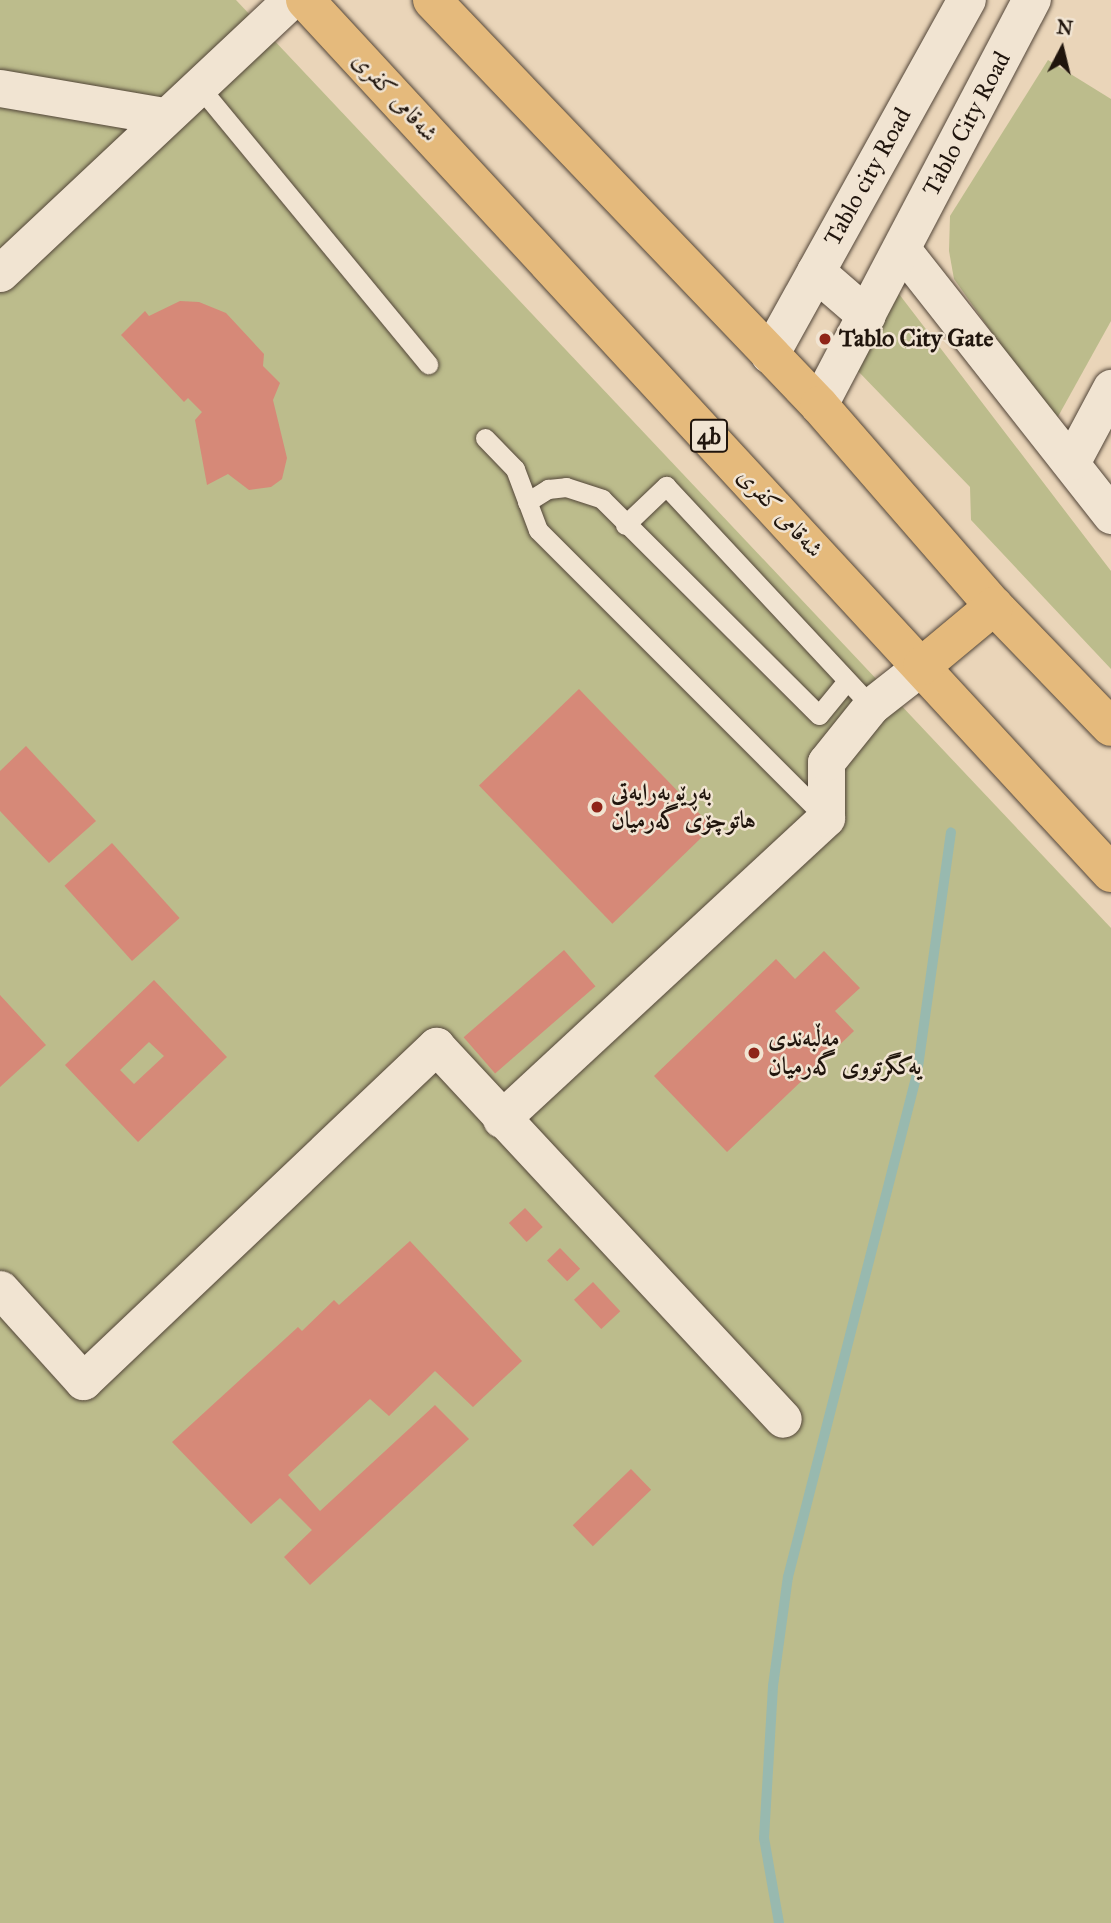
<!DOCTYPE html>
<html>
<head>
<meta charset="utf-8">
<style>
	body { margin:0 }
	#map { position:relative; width:1111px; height:1923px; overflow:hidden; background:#ead5b9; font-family:"IM FELL Great Primer",Amiri,serif }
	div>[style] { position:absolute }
	.green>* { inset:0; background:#bcbc8c }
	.stream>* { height:10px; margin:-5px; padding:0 5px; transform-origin:5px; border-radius:5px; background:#98b9af }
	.building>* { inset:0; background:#d68978; transform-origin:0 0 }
	.roads { filter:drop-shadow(0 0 2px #524538) drop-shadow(0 0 2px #524538) }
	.lane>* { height:19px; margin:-9.5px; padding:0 9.5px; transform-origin:9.5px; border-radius:9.5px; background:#f1e4d2 }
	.street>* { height:37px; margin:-18.5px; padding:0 18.5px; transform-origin:18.5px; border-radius:18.5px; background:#f1e4d2 }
	.secondary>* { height:38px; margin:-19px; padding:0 19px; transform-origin:19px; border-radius:19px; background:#f1e4d2 }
	.highway>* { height:38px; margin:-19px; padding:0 19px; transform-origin:19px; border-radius:19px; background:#e5ba7c }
	.dots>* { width:19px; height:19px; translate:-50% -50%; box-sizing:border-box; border:4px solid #f1e4d2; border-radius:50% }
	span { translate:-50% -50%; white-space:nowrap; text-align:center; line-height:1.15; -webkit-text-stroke:5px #f1e4d2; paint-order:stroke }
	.shield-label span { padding:2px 5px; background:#f1e4d2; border:2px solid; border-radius:5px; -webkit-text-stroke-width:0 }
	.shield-label { font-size:23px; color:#20150d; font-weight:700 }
	.street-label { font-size:24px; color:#20150d }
	.poi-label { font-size:24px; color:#20150d; font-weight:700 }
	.left { translate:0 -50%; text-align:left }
	.north { position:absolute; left:1027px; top:14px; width:70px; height:70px; -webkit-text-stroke:5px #f1e4d2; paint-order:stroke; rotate:7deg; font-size:19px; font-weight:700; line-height:28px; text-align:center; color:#20150d }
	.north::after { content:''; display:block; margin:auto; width:24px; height:32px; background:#20150d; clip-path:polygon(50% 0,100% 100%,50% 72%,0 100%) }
</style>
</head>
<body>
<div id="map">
	<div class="green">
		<div style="clip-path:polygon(0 0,236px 0,1111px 928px,1111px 1923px,0 1923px)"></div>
		<div style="clip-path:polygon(1048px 60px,1111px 99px,1111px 321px,1055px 422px,954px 279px,949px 251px,950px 216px)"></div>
		<div style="clip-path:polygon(899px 294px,1111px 571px,1111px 669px,971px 520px,970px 487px,856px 369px)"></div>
	</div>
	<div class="stream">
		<div style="left:779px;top:1923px;width:86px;rotate:-100deg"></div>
		<div style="left:764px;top:1838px;width:152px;rotate:-86.6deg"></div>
		<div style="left:773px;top:1686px;width:110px;rotate:-82.2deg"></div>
		<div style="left:788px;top:1577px;width:519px;rotate:-75.62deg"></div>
		<div style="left:917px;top:1074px;width:244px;rotate:-82deg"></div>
	</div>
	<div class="building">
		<div style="clip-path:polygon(180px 301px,199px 302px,226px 313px,264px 354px,263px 366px,280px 383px,273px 400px,287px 458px,282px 479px,271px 487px,249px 490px,228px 474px,207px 485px,195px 420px,202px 412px,188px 398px,184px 402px,121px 335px,145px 311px,149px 316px)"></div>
		<div style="left:579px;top:689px;width:192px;height:139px;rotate:46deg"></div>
		<div style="clip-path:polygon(26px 746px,96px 821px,49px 863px,0 811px,0 771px)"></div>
		<div style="left:112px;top:843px;width:101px;height:64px;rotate:48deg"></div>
		<div style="left:564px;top:950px;width:48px;height:133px;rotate:49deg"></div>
		<div style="clip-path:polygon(824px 951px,860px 988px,835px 1011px,854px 1031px,727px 1152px,654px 1076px,776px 959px,795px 979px)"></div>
		<div style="clip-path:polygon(evenodd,154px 980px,227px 1057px,138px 1142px,65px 1065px,154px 980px,149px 1042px,164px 1056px,134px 1084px,120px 1070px,149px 1042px)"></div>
		<div style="clip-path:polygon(0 995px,46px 1045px,0 1087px)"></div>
		<div style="left:525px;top:1208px;width:26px;height:22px;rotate:47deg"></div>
		<div style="clip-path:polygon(410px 1241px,522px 1361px,473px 1407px,435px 1371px,389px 1416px,370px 1399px,288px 1475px,320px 1511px,435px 1405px,469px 1439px,310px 1585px,284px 1557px,312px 1530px,280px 1498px,251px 1524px,172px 1442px,298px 1327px,302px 1331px,334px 1300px,339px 1305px)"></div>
		<div style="left:560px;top:1248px;width:29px;height:18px;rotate:46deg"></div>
		<div style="left:593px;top:1282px;width:40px;height:26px;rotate:47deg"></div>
		<div style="left:631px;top:1469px;width:29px;height:81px;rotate:46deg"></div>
	</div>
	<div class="roads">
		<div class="lane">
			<div style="left:198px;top:85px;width:362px;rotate:50.5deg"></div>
			<div style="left:485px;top:438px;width:43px;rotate:45.9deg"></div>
			<div style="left:515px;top:469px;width:65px;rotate:69.3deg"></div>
			<div style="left:538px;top:530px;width:404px;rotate:45deg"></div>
			<div style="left:527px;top:502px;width:25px;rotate:-32deg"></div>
			<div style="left:548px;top:489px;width:18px;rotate:-6deg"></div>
			<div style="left:566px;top:487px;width:38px;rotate:18deg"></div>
			<div style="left:602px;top:499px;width:306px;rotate:44.9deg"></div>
			<div style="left:819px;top:715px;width:43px;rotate:-50.7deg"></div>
			<div style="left:625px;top:525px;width:57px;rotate:-43.6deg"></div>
			<div style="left:666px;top:486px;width:301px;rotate:47deg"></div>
		</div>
		<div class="street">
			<div style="left:0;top:88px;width:166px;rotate:9.7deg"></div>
			<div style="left:901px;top:248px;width:340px;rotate:51.8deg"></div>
			<div style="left:0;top:273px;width:399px;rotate:-43.2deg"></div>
			<div style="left:1072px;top:461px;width:83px;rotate:-61.9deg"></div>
			<div style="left:501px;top:1119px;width:443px;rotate:-42.8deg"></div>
			<div style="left:826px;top:818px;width:56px;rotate:-90deg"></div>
			<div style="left:826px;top:762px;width:72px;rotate:-51.2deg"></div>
			<div style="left:871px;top:706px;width:65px;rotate:-38.1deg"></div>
			<div style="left:0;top:1289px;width:124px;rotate:47.9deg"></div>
			<div style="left:83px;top:1381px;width:487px;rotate:-43.5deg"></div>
			<div style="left:436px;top:1046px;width:509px;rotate:47.07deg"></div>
		</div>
		<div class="secondary">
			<div style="left:816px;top:272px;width:67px;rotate:40.8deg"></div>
			<div style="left:770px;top:355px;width:406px;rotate:-61deg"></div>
			<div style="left:819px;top:405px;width:458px;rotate:-62.3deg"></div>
		</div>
		<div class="highway">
			<div style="left:305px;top:0;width:1188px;rotate:47.29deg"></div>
			<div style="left:432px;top:0;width:560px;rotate:46.3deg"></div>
			<div style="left:819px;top:405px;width:267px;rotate:49deg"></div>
			<div style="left:994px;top:606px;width:168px;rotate:46deg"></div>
			<div style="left:922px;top:666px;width:94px;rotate:-39.8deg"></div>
		</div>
	</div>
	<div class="dots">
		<div style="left:825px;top:339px;background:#8f2418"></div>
		<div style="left:597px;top:807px;background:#8f2418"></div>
		<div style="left:754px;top:1053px;background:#8f2418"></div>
	</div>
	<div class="shield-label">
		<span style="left:709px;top:436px">4b</span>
	</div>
	<div class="street-label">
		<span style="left:395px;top:97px;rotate:47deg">شەقامی کفری</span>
		<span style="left:967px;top:124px;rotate:-62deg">Tablo City Road</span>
		<span style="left:868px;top:177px;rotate:-61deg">Tablo city Road</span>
		<span style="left:780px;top:513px;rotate:47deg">شەقامی کفری</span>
	</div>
	<div class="poi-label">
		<span class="left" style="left:839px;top:339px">Tablo City Gate</span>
		<span class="left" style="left:611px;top:807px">بەڕێوبەرایەتی<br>هاتوچۆی گەرمیان</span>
		<span class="left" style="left:768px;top:1053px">مەڵبەندی<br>یەکگرتووی گەرمیان</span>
	</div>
	<div class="north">N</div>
</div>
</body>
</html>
